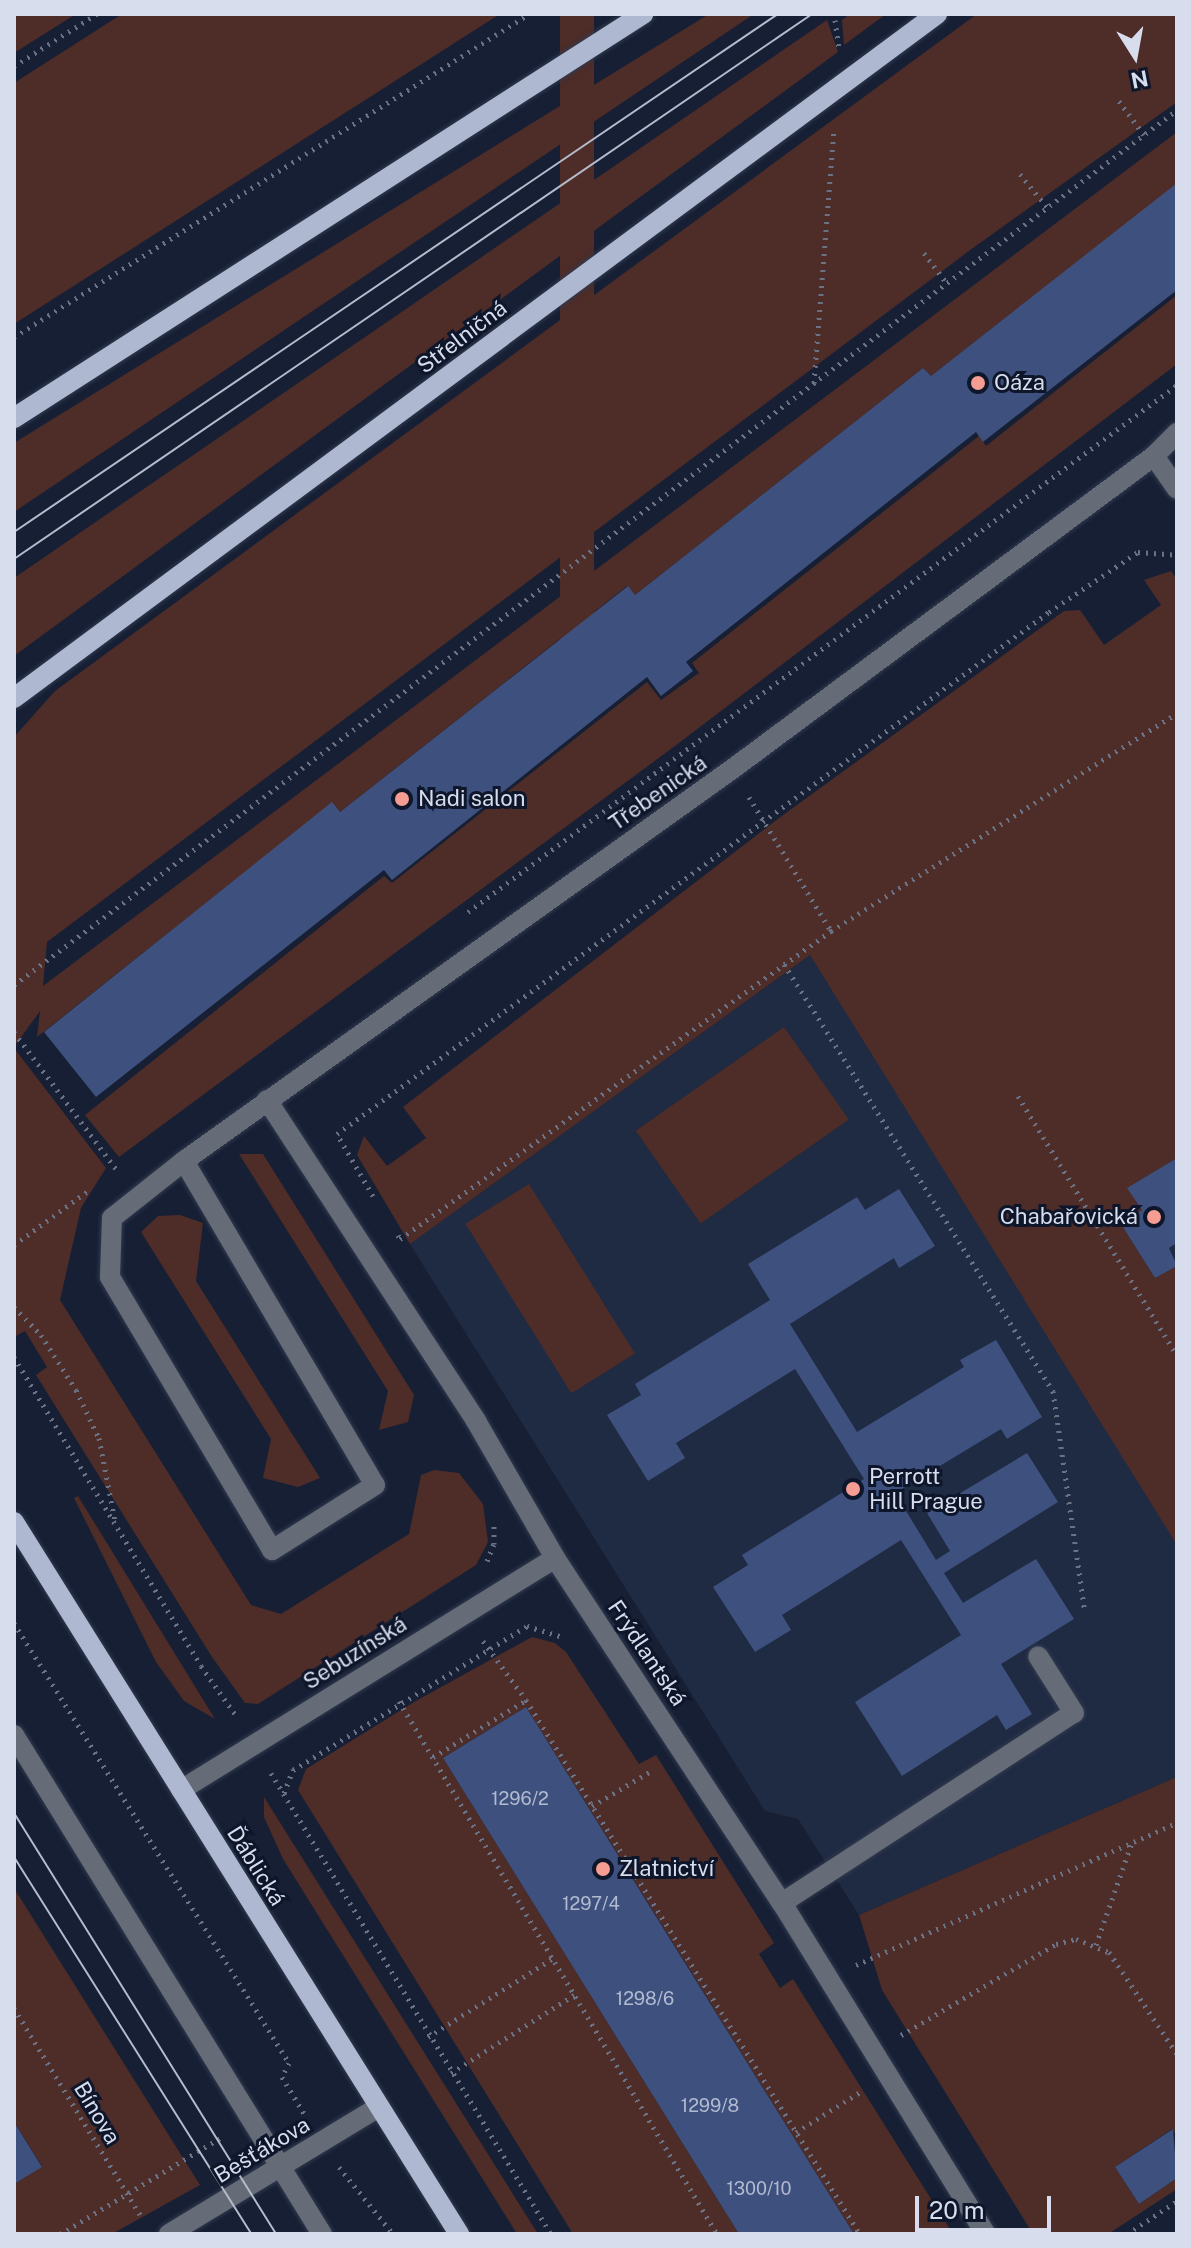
<!DOCTYPE html>
<html>
<head>
<meta charset="utf-8">
<style>
	body { margin:0 }
	#map { position:relative; width:1191px; height:2248px; overflow:hidden; background:#161f34; font-family:"Public Sans",sans-serif }
	div>[style] { position:absolute }
	.built>* { inset:0; background:#1f2a43 }
	.green>* { inset:0; background:#4e2c28; transform-origin:0 0 }
	.building>* { inset:0; background:#3e517e }
	.path>* { height:5px; margin-top:-2.5px; transform-origin:0; background:repeating-linear-gradient(90deg,#6b7285 0 2px,transparent 0 8px) }
	.roads { filter:drop-shadow(0 0 2px #313a4e) drop-shadow(0 0 2px #313a4e) }
	.minor>* { height:20px; margin:-10px; padding:0 10px; transform-origin:10px; border-radius:10px; background:#666c77 }
	.major>* { height:20px; margin:-10px; padding:0 10px; transform-origin:10px; border-radius:10px; background:#aeb9d1 }
	.tram>* { height:2px; margin:-1px; padding:0 1px; transform-origin:1px; border-radius:1px; background:#b4bbcb }
	.dots>* { width:22px; height:22px; translate:-50% -50%; box-sizing:border-box; border:4px solid #0d162a; border-radius:50% }
	span { translate:-50% -50%; white-space:nowrap; text-align:center; line-height:1.15; -webkit-text-stroke:6px #0d162a; paint-order:stroke }
	.number-label { font-size:18px; color:#b1bad0 }
	.number-label span { -webkit-text-stroke-width:0 }
	.street-label { font-size:22px; color:#d7ddec }
	.poi-label { font-size:22px; color:#d7ddec }
	.left { translate:0 -50%; text-align:left }
	.right { translate:-100% -50%; text-align:right }
	.frame { position:absolute; inset:0; border:16px solid #d7ddec; pointer-events:none }
	.north { position:absolute; left:1095px; top:16px; width:80px; height:80px; -webkit-text-stroke:6px #0d162a; paint-order:stroke; rotate:169deg; font-size:22px; font-weight:700; line-height:32px; text-align:center; color:#d7ddec }
	.north::after { content:''; display:block; margin:auto; width:28px; height:36px; background:#d7ddec; clip-path:polygon(50% 0,100% 100%,50% 72%,0 100%) }
	.scale { position:absolute; left:915px; top:2196px; width:136px; height:36px; box-sizing:border-box; border:4px solid #d7ddec; border-top:0; padding-left:10px; font-size:24px; line-height:28px; white-space:nowrap; color:#d7ddec; -webkit-text-stroke:6px #0d162a; paint-order:stroke }
</style>
</head>
<body>
<div id="map">
	<div class="built">
		<div style="clip-path:polygon(1177px 724px,1177px 1777px,859px 1915px,798px 1819px,765px 1811px,410px 1244px,810px 955px)"></div>
	</div>
	<div class="green">
		<div style="clip-path:polygon(14px 14px,76px 14px,14px 53px)"></div>
		<div style="clip-path:polygon(122px 14px,500px 14px,14px 324px,14px 83px)"></div>
		<div style="left:560px;top:14px;width:34px;height:645px"></div>
		<div style="clip-path:polygon(709px 14px,754px 14px,14px 512px,14px 443px)"></div>
		<div style="clip-path:polygon(850px 14px,886px 14px,844px 45px,842px 20px)"></div>
		<div style="clip-path:polygon(977px 14px,1177px 14px,1177px 102px,973px 248px,47px 942px,43px 986px,1177px 132px,1177px 184px,931px 376px,923px 368px,635px 595px,627px 586px,340px 812px,332px 803px,37px 1037px,40px 1011px,14px 1047px,14px 737px,55px 691px)"></div>
		<div style="clip-path:polygon(827px 20px,838px 52px,14px 656px,14px 578px)"></div>
		<div style="clip-path:polygon(1177px 295px,1177px 364px,675px 746px,119px 1157px,85px 1115px,384px 876px,392px 883px,647px 682px,661px 700px,699px 673px,692px 663px,979px 436px,986px 446px)"></div>
		<div style="clip-path:polygon(1171px 571px,1177px 580px,1177px 1158px,1128px 1188px,1142px 1210px,1121px 1224px,1155px 1278px,1177px 1266px,1177px 1545px,810px 955px,410px 1244px,357px 1155px,364px 1136px,387px 1166px,426px 1138px,403px 1107px,779px 818px,1064px 611px,1080px 610px,1104px 645px,1161px 605px,1144px 580px)"></div>
		<div style="left:784px;top:1027px;width:113px;height:181px;rotate:55deg"></div>
		<div style="clip-path:polygon(14px 1048px,106px 1168px,81px 1208px,60px 1300px,251px 1605px,281px 1614px,409px 1534px,421px 1475px,434px 1470px,459px 1473px,483px 1504px,488px 1542px,476px 1565px,258px 1704px,245px 1703px,212px 1657px,36px 1375px,47px 1367px,25px 1331px,14px 1337px)"></div>
		<div style="clip-path:polygon(239px 1154px,263px 1154px,414px 1395px,408px 1422px,379px 1430px,388px 1391px)"></div>
		<div style="left:529px;top:1184px;width:200px;height:75px;rotate:58deg"></div>
		<div style="clip-path:polygon(180px 1215px,203px 1223px,196px 1281px,320px 1478px,298px 1487px,263px 1478px,271px 1439px,141px 1232px,158px 1216px)"></div>
		<div style="clip-path:polygon(78px 1496px,215px 1719px,184px 1701px,156px 1662px,74px 1498px)"></div>
		<div style="clip-path:polygon(532px 1637px,555px 1643px,566px 1652px,639px 1764px,656px 1755px,774px 1943px,759px 1954px,780px 1988px,793px 1979px,953px 2234px,854px 2234px,526px 1707px,443px 1758px,739px 2234px,573px 2234px,298px 1790px,306px 1769px,414px 1702px)"></div>
		<div style="clip-path:polygon(1177px 1777px,1177px 2136px,1172px 2129px,1115px 2167px,1139px 2204px,1177px 2178px,1177px 2189px,1108px 2234px,1033px 2234px,882px 1990px,859px 1915px)"></div>
		<div style="clip-path:polygon(264px 1797px,538px 2234px,517px 2234px,283px 1859px,264px 1817px)"></div>
		<div style="clip-path:polygon(14px 1888px,200px 2185px,112px 2234px,14px 2234px,14px 2184px,42px 2166px,14px 2122px)"></div>
	</div>
	<div class="building">
		<div style="clip-path:polygon(1177px 183px,1177px 290px,983px 442px,976px 432px,686px 662px,693px 671px,661px 696px,647px 677px,392px 880px,384px 870px,96px 1097px,44px 1032px,332px 802px,340px 812px,628px 586px,635px 595px,923px 368px,931px 376px)"></div>
		<div style="clip-path:polygon(1177px 1158px,1177px 1243px,1169px 1248px,1177px 1266px,1155px 1278px,1121px 1224px,1142px 1210px,1127px 1188px)"></div>
		<div style="clip-path:polygon(899px 1189px,935px 1246px,899px 1268px,894px 1258px,790px 1324px,857px 1432px,964px 1367px,960px 1360px,996px 1340px,1042px 1417px,1007px 1439px,1001px 1429px,895px 1493px,936px 1560px,950px 1551px,927px 1513px,1027px 1453px,1058px 1502px,944px 1573px,963px 1603px,1036px 1559px,1074px 1619px,1001px 1664px,1032px 1714px,1006px 1730px,997px 1715px,902px 1776px,855px 1702px,961px 1635px,901px 1540px,782px 1615px,791px 1630px,755px 1652px,713px 1587px,748px 1565px,742px 1555px,864px 1479px,795px 1369px,676px 1443px,685px 1458px,648px 1481px,607px 1415px,641px 1395px,635px 1384px,770px 1300px,748px 1264px,857px 1197px,865px 1210px)"></div>
		<div style="clip-path:polygon(526px 1707px,665px 1931px,854px 2234px,739px 2234px,443px 1758px)"></div>
		<div style="clip-path:polygon(14px 2122px,42px 2167px,14px 2184px)"></div>
		<div style="clip-path:polygon(1173px 2129px,1177px 2178px,1139px 2204px,1115px 2167px)"></div>
	</div>
	<div class="path">
		<div style="left:835px;top:20px;width:27px;rotate:82deg"></div>
		<div style="left:14px;top:66px;width:98px;rotate:-32.1deg"></div>
		<div style="left:1119px;top:101px;width:42px;rotate:53.7deg"></div>
		<div style="left:1020px;top:174px;width:43px;rotate:50.7deg"></div>
		<div style="left:924px;top:253px;width:38px;rotate:53deg"></div>
		<div style="left:14px;top:337px;width:608px;rotate:-32.1deg"></div>
		<div style="left:814px;top:383px;width:253px;rotate:-85.5deg"></div>
		<div style="left:749px;top:797px;width:157px;rotate:58.5deg"></div>
		<div style="left:468px;top:912px;width:883px;rotate:-36.62deg"></div>
		<div style="left:784px;top:964px;width:505px;rotate:57.79deg"></div>
		<div style="left:1053px;top:1391px;width:223px;rotate:81.8deg"></div>
		<div style="left:14px;top:985px;width:1455px;rotate:-36.96deg"></div>
		<div style="left:14px;top:1032px;width:172px;rotate:53.3deg"></div>
		<div style="left:1018px;top:1096px;width:304px;rotate:58.5deg"></div>
		<div style="left:373px;top:1196px;width:72px;rotate:-120.1deg"></div>
		<div style="left:337px;top:1134px;width:883px;rotate:-36.25deg"></div>
		<div style="left:1049px;top:612px;width:107px;rotate:-34deg"></div>
		<div style="left:1138px;top:552px;width:39px;rotate:4deg"></div>
		<div style="left:398px;top:1235px;width:4px;rotate:63deg"></div>
		<div style="left:400px;top:1239px;width:530px;rotate:-35.55deg"></div>
		<div style="left:831px;top:931px;width:409px;rotate:-32.2deg"></div>
		<div style="left:14px;top:1245px;width:93px;rotate:-36.3deg"></div>
		<div style="left:14px;top:1307px;width:39px;rotate:46deg"></div>
		<div style="left:41px;top:1335px;width:65px;rotate:57.5deg"></div>
		<div style="left:76px;top:1390px;width:53px;rotate:64.4deg"></div>
		<div style="left:99px;top:1438px;width:85px;rotate:79.1deg"></div>
		<div style="left:14px;top:1357px;width:361px;rotate:58.8deg"></div>
		<div style="left:201px;top:1666px;width:62px;rotate:54.8deg"></div>
		<div style="left:487px;top:1561px;width:18px;rotate:-68deg"></div>
		<div style="left:494px;top:1544px;width:19px;rotate:-90deg"></div>
		<div style="left:14px;top:1623px;width:519px;rotate:57.99deg"></div>
		<div style="left:289px;top:2063px;width:16px;rotate:117deg"></div>
		<div style="left:282px;top:2077px;width:44px;rotate:58.8deg"></div>
		<div style="left:483px;top:1641px;width:73px;rotate:53.9deg"></div>
		<div style="left:526px;top:1700px;width:630px;rotate:57.98deg"></div>
		<div style="left:399px;top:1701px;width:621px;rotate:59.18deg"></div>
		<div style="left:433px;top:1757px;width:109px;rotate:-31.5deg"></div>
		<div style="left:271px;top:1773px;width:539px;rotate:58.73deg"></div>
		<div style="left:284px;top:1793px;width:25px;rotate:-69deg"></div>
		<div style="left:293px;top:1770px;width:275px;rotate:-31.6deg"></div>
		<div style="left:527px;top:1626px;width:38px;rotate:17deg"></div>
		<div style="left:592px;top:1806px;width:69px;rotate:-30.7deg"></div>
		<div style="left:1096px;top:1945px;width:109px;rotate:-70.7deg"></div>
		<div style="left:856px;top:1965px;width:351px;rotate:-23.9deg"></div>
		<div style="left:14px;top:2008px;width:244px;rotate:58.6deg"></div>
		<div style="left:901px;top:2035px;width:180px;rotate:-30.4deg"></div>
		<div style="left:1056px;top:1944px;width:21px;rotate:-14deg"></div>
		<div style="left:1076px;top:1939px;width:35px;rotate:22deg"></div>
		<div style="left:1109px;top:1952px;width:123px;rotate:56.3deg"></div>
		<div style="left:428px;top:2037px;width:146px;rotate:-32.2deg"></div>
		<div style="left:451px;top:2073px;width:146px;rotate:-32.4deg"></div>
		<div style="left:796px;top:2132px;width:75px;rotate:-32deg"></div>
		<div style="left:339px;top:2167px;width:86px;rotate:51.1deg"></div>
		<div style="left:60px;top:2234px;width:191px;rotate:-30.9deg"></div>
		<div style="left:1127px;top:2234px;width:60px;rotate:-33.4deg"></div>
	</div>
	<div class="roads">
		<div class="minor">
			<div style="left:1154px;top:456px;width:40px;rotate:55.1deg"></div>
			<div style="left:267px;top:1100px;width:383px;rotate:56.9deg"></div>
			<div style="left:476px;top:1421px;width:158px;rotate:60deg"></div>
			<div style="left:555px;top:1558px;width:413px;rotate:56.7deg"></div>
			<div style="left:782px;top:1903px;width:389px;rotate:58.4deg"></div>
			<div style="left:184px;top:1161px;width:672px;rotate:-35.56deg"></div>
			<div style="left:731px;top:770px;width:527px;rotate:-36.59deg"></div>
			<div style="left:1154px;top:456px;width:33px;rotate:-45deg"></div>
			<div style="left:184px;top:1161px;width:376px;rotate:59.5deg"></div>
			<div style="left:375px;top:1485px;width:122px;rotate:147.7deg"></div>
			<div style="left:272px;top:1550px;width:317px;rotate:-120.7deg"></div>
			<div style="left:110px;top:1277px;width:59px;rotate:-88.1deg"></div>
			<div style="left:112px;top:1218px;width:92px;rotate:-38.4deg"></div>
			<div style="left:14px;top:1735px;width:586px;rotate:58.32deg"></div>
			<div style="left:181px;top:1790px;width:440px;rotate:-31.8deg"></div>
			<div style="left:782px;top:1903px;width:348px;rotate:-33.1deg"></div>
			<div style="left:1074px;top:1713px;width:67px;rotate:-122.3deg"></div>
			<div style="left:169px;top:2234px;width:245px;rotate:-31.2deg"></div>
		</div>
		<div class="major">
			<div style="left:14px;top:418px;width:748px;rotate:-32.71deg"></div>
			<div style="left:14px;top:698px;width:1149px;rotate:-36.54deg"></div>
			<div style="left:14px;top:1522px;width:840px;rotate:57.99deg"></div>
		</div>
	</div>
	<div class="tram">
		<div style="left:14px;top:532px;width:923px;rotate:-34.14deg"></div>
		<div style="left:14px;top:559px;width:966px;rotate:-34.33deg"></div>
		<div style="left:14px;top:1813px;width:496px;rotate:58.1deg"></div>
		<div style="left:14px;top:1857px;width:445px;rotate:57.8deg"></div>
	</div>
	<div class="dots">
		<div style="left:978px;top:383px;background:#f59c93"></div>
		<div style="left:402px;top:799px;background:#f59c93"></div>
		<div style="left:1154px;top:1217px;background:#f59c93"></div>
		<div style="left:853px;top:1489px;background:#f59c93"></div>
		<div style="left:603px;top:1869px;background:#f59c93"></div>
	</div>
	<div class="number-label">
		<span style="left:520px;top:1799px">1296/2</span>
		<span style="left:591px;top:1904px">1297/4</span>
		<span style="left:645px;top:1999px">1298/6</span>
		<span style="left:710px;top:2106px">1299/8</span>
		<span style="left:759px;top:2189px">1300/10</span>
	</div>
	<div class="street-label">
		<span style="left:462px;top:337px;rotate:-37deg">Střelničná</span>
		<span style="left:658px;top:793px;rotate:-35deg">Třebenická</span>
		<span style="left:355px;top:1653px;rotate:-32deg">Sebuzínská</span>
		<span style="left:647px;top:1653px;rotate:56deg">Frýdlantská</span>
		<span style="left:256px;top:1866px;rotate:58deg">Ďáblická</span>
		<span style="left:97px;top:2113px;rotate:59deg">Bínova</span>
		<span style="left:262px;top:2150px;rotate:-31deg">Bešťákova</span>
	</div>
	<div class="poi-label">
		<span class="left" style="left:994px;top:383px">Oáza</span>
		<span class="left" style="left:418px;top:799px">Nadi salon</span>
		<span class="right" style="left:1138px;top:1217px">Chabařovická</span>
		<span class="left" style="left:869px;top:1489px">Perrott<br>Hill Prague</span>
		<span class="left" style="left:619px;top:1869px">Zlatnictví</span>
	</div>
	<div class="frame"></div>
	<div class="north">N</div>
	<div class="scale">20 m</div>
</div>
</body>
</html>
